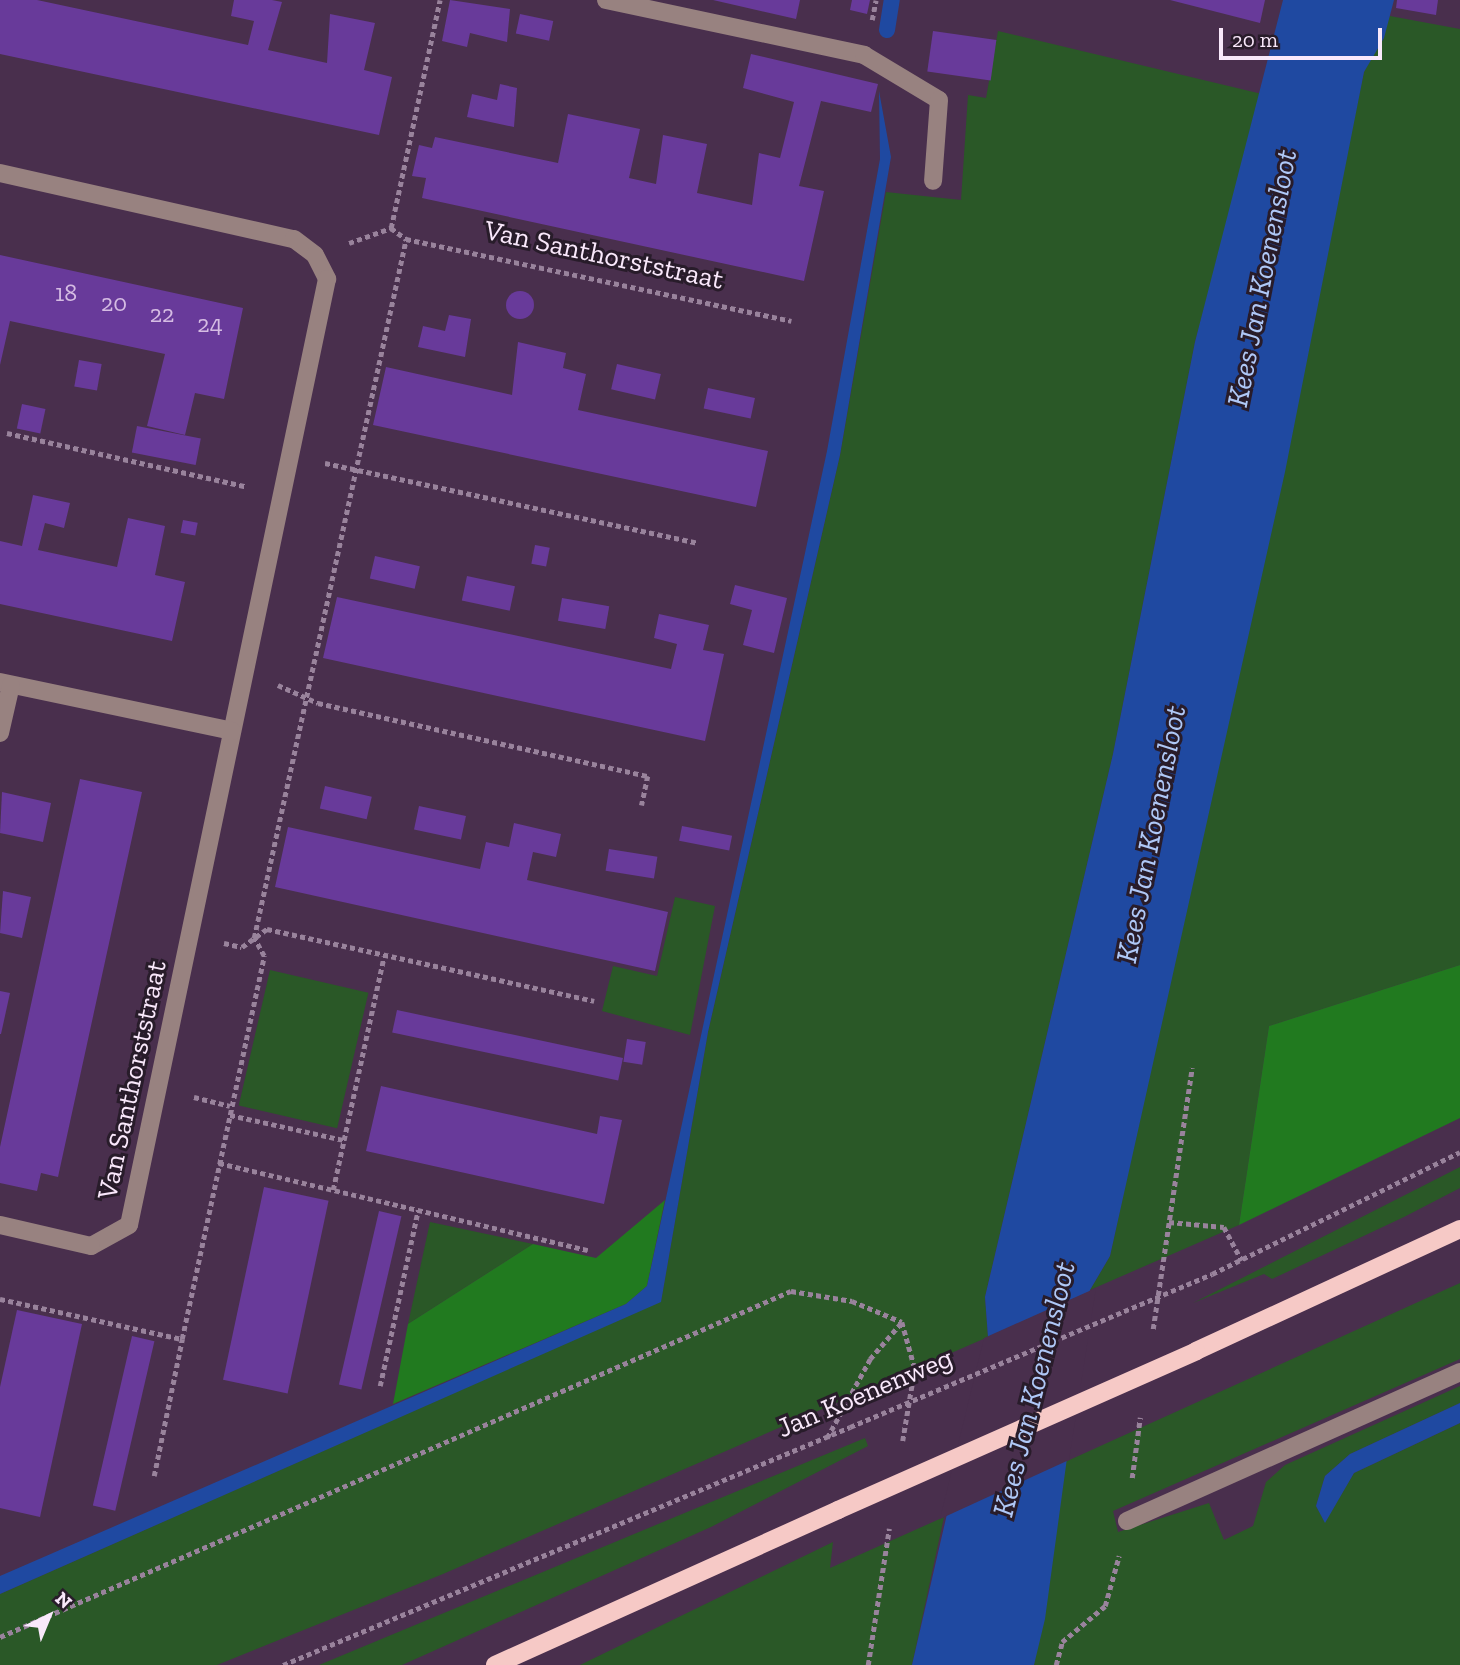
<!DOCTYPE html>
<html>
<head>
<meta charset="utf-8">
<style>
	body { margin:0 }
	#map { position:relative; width:1460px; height:1665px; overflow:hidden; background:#492f4d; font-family:"Zilla Slab",serif }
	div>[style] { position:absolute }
	.green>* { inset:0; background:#2a5827; transform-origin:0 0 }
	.forest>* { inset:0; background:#217a1f }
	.water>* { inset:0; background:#1f49a1 }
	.pier>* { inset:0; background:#492f4d }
	.stream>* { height:16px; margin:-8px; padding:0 8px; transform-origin:8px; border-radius:8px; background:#1f49a1 }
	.building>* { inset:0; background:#683a9a; transform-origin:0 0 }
	.round { border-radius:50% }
	.path>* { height:4.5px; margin-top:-2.25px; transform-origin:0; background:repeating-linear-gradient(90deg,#99839c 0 5px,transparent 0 8.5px) }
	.minor>* { height:18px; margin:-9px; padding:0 9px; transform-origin:9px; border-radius:9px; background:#988280 }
	.major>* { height:18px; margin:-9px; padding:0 9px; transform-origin:9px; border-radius:9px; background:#f6c9c6 }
	.path-bridge>* { height:4.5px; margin-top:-2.25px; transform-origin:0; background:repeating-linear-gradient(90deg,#99839c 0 5px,transparent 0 8.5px) }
	.major-bridge>* { height:18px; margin:-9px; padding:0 9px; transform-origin:9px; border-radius:9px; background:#f6c9c6 }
	span { translate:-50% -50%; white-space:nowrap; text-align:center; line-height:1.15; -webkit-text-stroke:6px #281c2a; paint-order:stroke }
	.number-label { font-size:24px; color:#d5bce3 }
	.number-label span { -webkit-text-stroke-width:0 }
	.street-label { font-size:28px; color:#f9e8fb }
	.water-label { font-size:30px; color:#afc8f7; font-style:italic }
	.north { position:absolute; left:14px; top:1581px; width:70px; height:70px; -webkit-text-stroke:5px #281c2a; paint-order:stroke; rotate:43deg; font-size:19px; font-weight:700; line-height:28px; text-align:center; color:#f9e8fb }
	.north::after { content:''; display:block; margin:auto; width:24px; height:32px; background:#f9e8fb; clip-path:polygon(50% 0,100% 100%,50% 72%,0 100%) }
	.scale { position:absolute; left:1219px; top:28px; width:163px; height:32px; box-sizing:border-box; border:4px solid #f9e8fb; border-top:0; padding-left:9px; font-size:21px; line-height:24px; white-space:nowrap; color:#f9e8fb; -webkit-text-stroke:5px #281c2a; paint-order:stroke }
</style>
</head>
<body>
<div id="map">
	<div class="green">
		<div style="clip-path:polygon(1390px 16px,1460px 29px,1460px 965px,1269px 1026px,1239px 1225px,1090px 1290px,1110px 1256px,1364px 72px)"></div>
		<div style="clip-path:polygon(998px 31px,1262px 94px,1195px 342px,1113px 754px,985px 1297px,988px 1337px,443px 1574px,217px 1665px,0 1665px,0 1594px,661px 1301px,708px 1032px,840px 455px,886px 192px,961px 200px,968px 95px,986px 98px)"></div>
		<div style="clip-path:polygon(675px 897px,715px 906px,690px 1035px,602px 1011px,613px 966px,657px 976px)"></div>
		<div style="left:270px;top:970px;width:101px;height:139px;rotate:13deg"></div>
		<div style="clip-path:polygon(1460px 1167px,1460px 1188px,1404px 1217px,1287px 1272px,1272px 1279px,1264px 1274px,1193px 1303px)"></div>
		<div style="clip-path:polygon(430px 1222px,533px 1244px,408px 1324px)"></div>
		<div style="clip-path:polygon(1460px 1283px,1460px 1359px,1113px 1511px,1118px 1532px,1209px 1503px,1224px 1540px,1253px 1526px,1266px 1482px,1285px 1465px,1460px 1386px,1460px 1403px,1350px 1454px,1325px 1476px,1316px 1506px,1325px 1522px,1354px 1473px,1460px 1423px,1460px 1665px,1034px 1665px,1065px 1462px)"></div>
		<div style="clip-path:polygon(865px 1438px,868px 1446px,711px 1527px,402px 1665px,319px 1665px)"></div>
		<div style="clip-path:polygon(944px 1517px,912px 1665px,580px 1665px,833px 1542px,830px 1568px)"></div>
	</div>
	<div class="forest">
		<div style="clip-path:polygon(1460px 965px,1460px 1118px,1239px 1225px,1269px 1026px)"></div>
		<div style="clip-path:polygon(665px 1200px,647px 1286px,626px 1304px,393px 1404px,408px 1324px,533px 1244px,596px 1258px)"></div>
	</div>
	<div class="water">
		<div style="clip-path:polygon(1283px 0,1394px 0,1384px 38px,1364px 72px,1285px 472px,1110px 1256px,1090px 1290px,1045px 1619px,1034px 1665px,912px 1665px,988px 1337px,985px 1297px,1113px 754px,1195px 342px)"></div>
		<div style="clip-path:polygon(879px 91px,891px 157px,840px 455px,708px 1032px,661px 1302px,0 1594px,0 1576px,626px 1304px,647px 1286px,827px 451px,880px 159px)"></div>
		<div style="clip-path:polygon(1460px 1403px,1460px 1423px,1354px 1473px,1325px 1523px,1316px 1506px,1325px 1476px,1350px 1454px)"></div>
	</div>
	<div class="pier">
		<div style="clip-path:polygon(1096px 1288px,1069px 1460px,940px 1519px,984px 1338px)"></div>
	</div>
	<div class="stream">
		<div style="left:887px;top:30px;width:30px;rotate:-81deg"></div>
	</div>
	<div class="building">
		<div style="clip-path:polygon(0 0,37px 0,248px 45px,254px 21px,231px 16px,234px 0,272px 0,282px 2px,268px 50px,327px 63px,330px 14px,375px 23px,364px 70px,392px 77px,379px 135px,0 54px)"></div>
		<div style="clip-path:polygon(450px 0,510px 9px,507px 42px,470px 33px,467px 47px,442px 41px)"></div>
		<div style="clip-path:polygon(713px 0,800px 0,796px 19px)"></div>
		<div style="clip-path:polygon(852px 0,870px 0,867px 14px,850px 10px)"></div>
		<div style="clip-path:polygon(1170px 0,1265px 0,1260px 23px)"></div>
		<div style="clip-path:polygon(1397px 0,1438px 0,1436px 15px,1396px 8px)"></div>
		<div style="left:520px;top:14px;width:34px;height:20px;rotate:12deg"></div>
		<div style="left:933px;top:31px;width:64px;height:41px;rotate:8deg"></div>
		<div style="clip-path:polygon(751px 54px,878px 84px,871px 112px,821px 101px,799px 186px,824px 191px,804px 281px,422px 198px,426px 178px,412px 176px,419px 145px,432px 148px,435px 137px,558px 163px,568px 114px,640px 129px,629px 178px,656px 184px,663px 135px,707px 144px,697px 193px,752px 205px,759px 153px,780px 158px,794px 102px,743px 88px)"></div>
		<div style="clip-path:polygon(500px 84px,517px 88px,514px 127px,467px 117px,472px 94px,497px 100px)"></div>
		<div style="clip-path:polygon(0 255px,243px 308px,224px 399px,195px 393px,185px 435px,147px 426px,165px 354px,10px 321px,0 365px)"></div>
		<div class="round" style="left:506px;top:291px;width:28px;height:28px"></div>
		<div style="clip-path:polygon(449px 315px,471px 319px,465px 357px,418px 347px,423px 326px,445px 331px)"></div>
		<div style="clip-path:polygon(518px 342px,566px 353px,563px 368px,586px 374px,578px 410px,768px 451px,756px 507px,373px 425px,386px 367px,512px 395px)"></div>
		<div style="left:79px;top:360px;width:23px;height:27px;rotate:10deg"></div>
		<div style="left:617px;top:364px;width:45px;height:26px;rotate:13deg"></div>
		<div style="left:708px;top:388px;width:48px;height:21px;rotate:12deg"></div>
		<div style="left:22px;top:404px;width:24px;height:25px;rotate:12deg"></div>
		<div style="left:137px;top:426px;width:65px;height:27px;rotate:11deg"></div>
		<div style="clip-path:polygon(33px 495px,70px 503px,64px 528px,45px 523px,38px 550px,117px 567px,128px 518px,165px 526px,155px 575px,185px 582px,172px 641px,0 604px,0 541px,22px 546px)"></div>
		<div style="left:183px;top:520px;width:15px;height:13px;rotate:11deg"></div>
		<div style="left:535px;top:545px;width:15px;height:19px;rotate:11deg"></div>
		<div style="left:375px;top:556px;width:46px;height:23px;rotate:13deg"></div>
		<div style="left:467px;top:576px;width:49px;height:25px;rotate:12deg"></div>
		<div style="clip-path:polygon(735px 585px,787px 598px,774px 653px,743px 645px,752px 610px,730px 604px)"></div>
		<div style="clip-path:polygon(337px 597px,671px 669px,677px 644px,654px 638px,659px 614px,709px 625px,703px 650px,724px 654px,705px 741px,323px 658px)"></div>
		<div style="left:562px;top:598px;width:48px;height:23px;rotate:10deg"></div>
		<div style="clip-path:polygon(80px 779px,142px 792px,58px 1177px,41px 1173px,37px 1191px,0 1183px,0 1147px)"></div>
		<div style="left:325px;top:786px;width:48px;height:23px;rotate:13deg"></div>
		<div style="clip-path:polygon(2px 792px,51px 803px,43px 842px,0 833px)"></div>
		<div style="left:419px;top:806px;width:48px;height:24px;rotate:12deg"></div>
		<div style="clip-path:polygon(514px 823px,561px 834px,556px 857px,533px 852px,527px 880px,668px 912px,655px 971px,275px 887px,288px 827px,480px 869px,486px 842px,509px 847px)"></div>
		<div style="left:682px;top:826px;width:51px;height:15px;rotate:11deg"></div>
		<div style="left:609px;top:849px;width:49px;height:22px;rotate:9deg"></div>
		<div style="clip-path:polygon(3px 891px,31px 897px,22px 938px,0 933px)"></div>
		<div style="clip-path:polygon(0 991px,10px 993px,1px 1034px,0 1034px)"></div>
		<div style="left:397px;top:1010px;width:231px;height:23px;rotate:12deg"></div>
		<div style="left:627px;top:1039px;width:19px;height:23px;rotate:9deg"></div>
		<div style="clip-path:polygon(381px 1086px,597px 1134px,600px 1116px,622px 1120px,604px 1204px,366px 1151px)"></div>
		<div style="left:264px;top:1187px;width:66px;height:197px;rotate:12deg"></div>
		<div style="left:379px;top:1211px;width:23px;height:178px;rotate:13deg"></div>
		<div style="clip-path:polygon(17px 1310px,82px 1324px,40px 1517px,0 1508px,0 1387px)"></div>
		<div style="left:132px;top:1336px;width:23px;height:174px;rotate:13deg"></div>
	</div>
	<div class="path">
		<div style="left:872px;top:20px;width:20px;rotate:-79deg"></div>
		<div style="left:391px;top:228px;width:233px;rotate:-77.9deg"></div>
		<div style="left:349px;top:243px;width:45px;rotate:-19.7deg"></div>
		<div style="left:391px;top:228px;width:19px;rotate:36deg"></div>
		<div style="left:406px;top:239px;width:394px;rotate:12deg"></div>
		<div style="left:7px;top:433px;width:244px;rotate:12.6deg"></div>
		<div style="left:325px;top:463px;width:382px;rotate:12.1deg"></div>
		<div style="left:278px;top:685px;width:44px;rotate:24.2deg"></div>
		<div style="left:318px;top:703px;width:338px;rotate:12.5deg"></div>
		<div style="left:648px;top:776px;width:30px;rotate:102deg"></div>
		<div style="left:224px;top:943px;width:18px;rotate:13deg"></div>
		<div style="left:242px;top:947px;width:31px;rotate:-36deg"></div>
		<div style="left:267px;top:929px;width:335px;rotate:12.4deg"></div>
		<div style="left:194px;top:1097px;width:37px;rotate:14deg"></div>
		<div style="left:230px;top:1115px;width:117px;rotate:12.4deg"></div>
		<div style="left:219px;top:1163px;width:379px;rotate:13.3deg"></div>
		<div style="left:333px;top:1190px;width:239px;rotate:-77.7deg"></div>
		<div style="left:1169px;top:1222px;width:55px;rotate:5.2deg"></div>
		<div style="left:1224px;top:1227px;width:38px;rotate:62deg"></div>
		<div style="left:1212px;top:1274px;width:276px;rotate:-26.2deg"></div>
		<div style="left:0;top:1299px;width:186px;rotate:12.4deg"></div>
		<div style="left:182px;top:1339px;width:392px;rotate:-77.9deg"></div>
		<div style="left:264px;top:956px;width:21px;rotate:-119deg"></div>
		<div style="left:254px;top:938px;width:715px;rotate:-77.73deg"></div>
		<div style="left:902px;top:1322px;width:49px;rotate:74.5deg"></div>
		<div style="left:915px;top:1369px;width:73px;rotate:99.5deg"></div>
		<div style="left:1153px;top:1329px;width:264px;rotate:-81.5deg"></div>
		<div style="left:380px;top:1386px;width:180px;rotate:-77.8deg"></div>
		<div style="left:827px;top:1438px;width:90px;rotate:-61.4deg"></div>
		<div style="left:870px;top:1359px;width:48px;rotate:-49.3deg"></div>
		<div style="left:154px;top:1476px;width:140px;rotate:-78.4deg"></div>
		<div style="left:1132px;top:1478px;width:61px;rotate:-82.4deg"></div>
		<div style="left:0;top:1637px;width:863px;rotate:-23.63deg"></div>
		<div style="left:791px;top:1291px;width:62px;rotate:9.3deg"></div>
		<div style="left:852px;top:1301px;width:54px;rotate:22.8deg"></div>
		<div style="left:283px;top:1665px;width:615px;rotate:-22.77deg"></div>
		<div style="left:868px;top:1665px;width:138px;rotate:-81.2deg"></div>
		<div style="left:1056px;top:1665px;width:24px;rotate:-75deg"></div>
		<div style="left:1062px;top:1642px;width:56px;rotate:-39.9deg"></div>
		<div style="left:1105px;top:1606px;width:52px;rotate:-74.4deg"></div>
	</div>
	<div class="minor">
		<div style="left:606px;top:0;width:264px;rotate:12deg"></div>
		<div style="left:864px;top:55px;width:87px;rotate:31deg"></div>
		<div style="left:939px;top:100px;width:81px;rotate:94.2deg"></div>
		<div style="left:0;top:173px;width:301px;rotate:12.7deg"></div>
		<div style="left:294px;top:239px;width:26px;rotate:37deg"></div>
		<div style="left:315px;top:255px;width:27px;rotate:63deg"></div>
		<div style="left:327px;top:279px;width:966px;rotate:101.82deg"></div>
		<div style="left:129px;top:1225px;width:43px;rotate:151.1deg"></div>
		<div style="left:91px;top:1246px;width:93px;rotate:-167deg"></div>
		<div style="left:0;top:682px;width:237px;rotate:11.9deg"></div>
		<div style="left:0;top:733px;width:49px;rotate:-77.1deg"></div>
		<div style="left:1127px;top:1521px;width:365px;rotate:-24.1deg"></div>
	</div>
	<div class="major">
		<div style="left:1196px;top:1351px;width:291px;rotate:-24.8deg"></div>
		<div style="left:495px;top:1665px;width:376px;rotate:-24.3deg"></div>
	</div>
	<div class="path-bridge">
		<div style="left:850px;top:1427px;width:393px;rotate:-22.9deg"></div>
	</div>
	<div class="major-bridge">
		<div style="left:838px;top:1510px;width:392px;rotate:-23.9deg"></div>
	</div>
	<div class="number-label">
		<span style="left:66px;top:293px">18</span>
		<span style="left:114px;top:303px">20</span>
		<span style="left:162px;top:314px">22</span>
		<span style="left:210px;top:324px">24</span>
	</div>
	<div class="street-label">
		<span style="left:604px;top:255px;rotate:12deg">Van Santhorststraat</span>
		<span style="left:132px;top:1080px;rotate:-78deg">Van Santhorststraat</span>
		<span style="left:865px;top:1393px;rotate:-23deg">Jan Koenenweg</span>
	</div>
	<div class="water-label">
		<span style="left:1262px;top:278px;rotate:-79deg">Kees Jan Koenensloot</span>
		<span style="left:1151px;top:834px;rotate:-79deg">Kees Jan Koenensloot</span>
		<span style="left:1034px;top:1389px;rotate:-76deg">Kees Jan Koenensloot</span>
	</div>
	<div class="north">N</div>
	<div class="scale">20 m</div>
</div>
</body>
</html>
